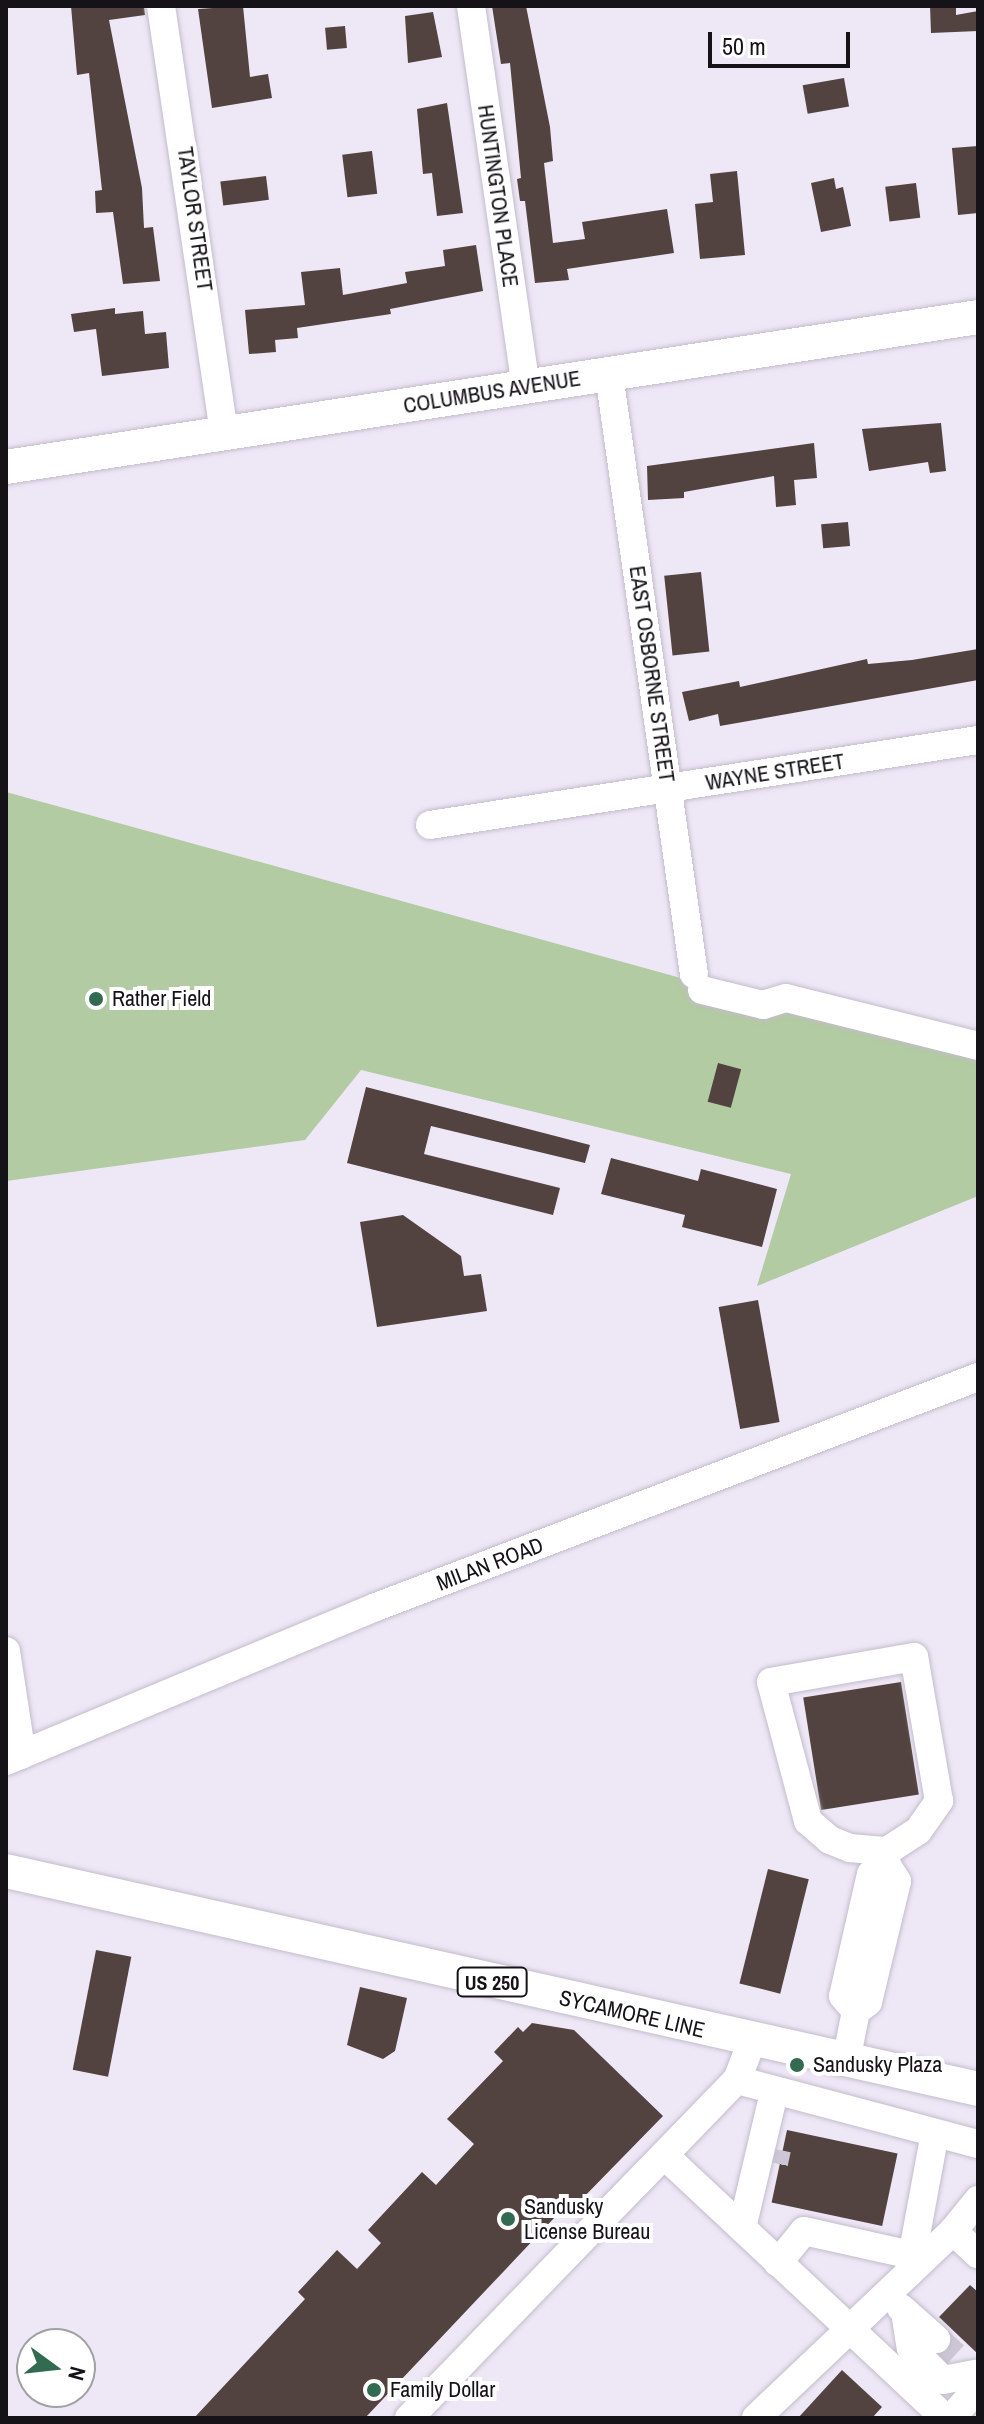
<!DOCTYPE html>
<html>
<head>
<meta charset="utf-8">
<style>
	body { margin:0 }
	#map { position:relative; width:984px; height:2424px; overflow:hidden; background:#eee7f6; font-family:"Archivo Narrow",sans-serif }
	div>[style] { position:absolute }
	.green>* { inset:0; background:#b2cba2 }
	.building>* { inset:0; background:#524340; transform-origin:0 0 }
	.minor-tunnel>* { height:28px; margin-top:-14px; transform-origin:0; background:repeating-linear-gradient(90deg,#cdc7d5 0 28px,transparent 0 42px) }
	.roads { filter:drop-shadow(0 0 2px #c3bccb) drop-shadow(0 0 2px #c3bccb) }
	.minor>* { height:28px; margin:-14px; padding:0 14px; transform-origin:14px; border-radius:14px; background:#fff }
	.major>* { height:34px; margin:-17px; padding:0 17px; transform-origin:17px; border-radius:17px; background:#fff }
	.dots>* { width:22px; height:22px; translate:-50% -50%; box-sizing:border-box; border:4px solid #fff; border-radius:50% }
	span { translate:-50% -50%; white-space:nowrap; text-align:center; line-height:1.15; -webkit-text-stroke:8px #fff; paint-order:stroke }
	.shield-label span { padding:2px 6px; background:#fff; border:2px solid; border-radius:6px; -webkit-text-stroke-width:0 }
	.shield-label { font-size:20px; color:#151318; font-weight:700 }
	.street-label { font-size:22px; color:#151318 }
	.poi-label { font-size:22px; color:#151318 }
	.left { translate:0 -50%; text-align:left }
	.frame { position:absolute; inset:0; border:8px solid #151318; pointer-events:none }
	.north { position:absolute; left:16px; top:2328px; width:80px; height:80px; box-sizing:border-box; background:#fff; border:2px solid #a1a1a3; border-radius:50%; rotate:105deg; font-size:22px; font-weight:700; line-height:32px; text-align:center; color:#151318 }
	.north::after { content:''; display:block; margin:auto; width:28px; height:36px; background:#326a52; clip-path:polygon(50% 0,100% 100%,50% 72%,0 100%) }
	.scale { position:absolute; left:708px; top:32px; width:142px; height:36px; box-sizing:border-box; border:4px solid #151318; border-top:0; padding-left:10px; font-size:24px; line-height:28px; white-space:nowrap; color:#151318; -webkit-text-stroke:6px #fff; paint-order:stroke }
</style>
</head>
<body>
<div id="map">
	<div class="green">
		<div style="clip-path:polygon(6px 792px,786px 1007px,978px 1054px,978px 1196px,757px 1286px,791px 1174px,361px 1070px,305px 1140px,6px 1181px)"></div>
	</div>
	<div class="building">
		<div style="clip-path:polygon(71px 6px,144px 6px,145px 15px,109px 20px,142px 188px,144px 228px,153px 227px,160px 281px,123px 284px,113px 212px,96px 213px,95px 191px,102px 190px,89px 73px,77px 75px)"></div>
		<div style="clip-path:polygon(243px 6px,250px 77px,268px 74px,272px 98px,212px 108px,198px 9px)"></div>
		<div style="clip-path:polygon(492px 6px,526px 6px,550px 127px,553px 161px,544px 163px,553px 243px,585px 239px,582px 222px,667px 209px,674px 253px,567px 269px,569px 280px,535px 283px,525px 201px,520px 201px,517px 179px,521px 178px,510px 63px,501px 64px)"></div>
		<div style="clip-path:polygon(930px 6px,956px 6px,956px 15px,978px 11px,978px 31px,931px 33px)"></div>
		<div style="clip-path:polygon(433px 12px,442px 57px,408px 63px,405px 16px)"></div>
		<div style="left:345px;top:26px;width:22px;height:20px;rotate:85deg"></div>
		<div style="left:844px;top:78px;width:29px;height:42px;rotate:80deg"></div>
		<div style="clip-path:polygon(447px 103px,463px 213px,437px 216px,432px 173px,423px 174px,417px 109px)"></div>
		<div style="clip-path:polygon(978px 146px,978px 213px,958px 215px,952px 148px)"></div>
		<div style="left:372px;top:151px;width:43px;height:30px;rotate:83deg"></div>
		<div style="clip-path:polygon(737px 171px,745px 255px,700px 259px,695px 204px,713px 202px,710px 174px)"></div>
		<div style="left:266px;top:176px;width:24px;height:46px;rotate:83deg"></div>
		<div style="clip-path:polygon(834px 178px,836px 189px,843px 187px,851px 226px,821px 232px,811px 183px)"></div>
		<div style="left:916px;top:183px;width:35px;height:31px;rotate:83deg"></div>
		<div style="clip-path:polygon(476px 245px,483px 291px,390px 309px,391px 314px,297px 328px,298px 338px,275px 340px,276px 352px,249px 354px,245px 310px,305px 305px,301px 272px,340px 268px,343px 295px,407px 283px,405px 272px,445px 266px,443px 250px)"></div>
		<div style="clip-path:polygon(115px 308px,115px 314px,143px 311px,145px 334px,166px 332px,169px 368px,102px 376px,96px 329px,74px 332px,71px 314px)"></div>
		<div style="clip-path:polygon(941px 423px,946px 471px,930px 473px,928px 462px,869px 471px,862px 429px)"></div>
		<div style="clip-path:polygon(814px 443px,817px 478px,794px 480px,796px 505px,776px 507px,774px 476px,684px 492px,684px 498px,648px 500px,647px 466px)"></div>
		<div style="left:848px;top:522px;width:24px;height:27px;rotate:85deg"></div>
		<div style="left:701px;top:572px;width:80px;height:37px;rotate:84deg"></div>
		<div style="clip-path:polygon(978px 649px,978px 680px,720px 726px,718px 714px,689px 721px,682px 692px,739px 681px,740px 687px,867px 659px,868px 664px,912px 660px)"></div>
		<div style="left:718px;top:1063px;width:24px;height:40px;rotate:15deg"></div>
		<div style="clip-path:polygon(366px 1087px,590px 1145px,585px 1163px,431px 1126px,424px 1154px,560px 1188px,553px 1215px,347px 1163px)"></div>
		<div style="clip-path:polygon(611px 1158px,698px 1181px,701px 1169px,777px 1189px,762px 1247px,682px 1227px,685px 1215px,601px 1194px)"></div>
		<div style="clip-path:polygon(403px 1215px,461px 1256px,464px 1276px,481px 1274px,487px 1311px,377px 1327px,360px 1222px)"></div>
		<div style="left:758px;top:1300px;width:124px;height:40px;rotate:80deg"></div>
		<div style="left:901px;top:1682px;width:114px;height:99px;rotate:81deg"></div>
		<div style="left:768px;top:1869px;width:42px;height:118px;rotate:14deg"></div>
		<div style="left:96px;top:1950px;width:36px;height:122px;rotate:11deg"></div>
		<div style="clip-path:polygon(360px 1987px,407px 1998px,395px 2051px,383px 2059px,347px 2045px)"></div>
		<div style="clip-path:polygon(532px 2023px,574px 2030px,663px 2116px,578px 2203px,573px 2198px,365px 2418px,194px 2418px,305px 2299px,298px 2292px,337px 2250px,357px 2269px,381px 2243px,368px 2230px,422px 2172px,436px 2185px,474px 2144px,447px 2119px,503px 2061px,494px 2052px,518px 2027px,523px 2032px)"></div>
		<div style="left:787px;top:2130px;width:113px;height:74px;rotate:12deg"></div>
		<div style="clip-path:polygon(970px 2285px,978px 2292px,978px 2354px,939px 2317px)"></div>
		<div style="clip-path:polygon(842px 2370px,882px 2407px,872px 2418px,798px 2418px)"></div>
	</div>
	<div class="minor-tunnel">
		<div style="left:774px;top:2163px;width:14px;rotate:-78deg"></div>
		<div style="left:936px;top:2339px;width:25px;rotate:42deg"></div>
	</div>
	<div class="roads">
		<div class="minor">
			<div style="left:161px;top:6px;width:431px;rotate:81.6deg"></div>
			<div style="left:471px;top:6px;width:384px;rotate:81.8deg"></div>
			<div style="left:609px;top:374px;width:606px;rotate:81.94deg"></div>
			<div style="left:430px;top:825px;width:555px;rotate:-8.82deg"></div>
			<div style="left:702px;top:990px;width:63px;rotate:13.8deg"></div>
			<div style="left:763px;top:1005px;width:24px;rotate:-17deg"></div>
			<div style="left:786px;top:998px;width:198px;rotate:14deg"></div>
			<div style="left:6px;top:1651px;width:105px;rotate:81.3deg"></div>
			<div style="left:6px;top:1761px;width:401px;rotate:-22.6deg"></div>
			<div style="left:376px;top:1607px;width:644px;rotate:-20.91deg"></div>
			<div style="left:886px;top:1864px;width:13px;rotate:-86deg"></div>
			<div style="left:887px;top:1851px;width:37px;rotate:-33deg"></div>
			<div style="left:918px;top:1831px;width:37px;rotate:-55deg"></div>
			<div style="left:939px;top:1801px;width:146px;rotate:-99.8deg"></div>
			<div style="left:914px;top:1657px;width:145px;rotate:170.1deg"></div>
			<div style="left:771px;top:1682px;width:144px;rotate:75.1deg"></div>
			<div style="left:808px;top:1821px;width:29px;rotate:41deg"></div>
			<div style="left:830px;top:1840px;width:22px;rotate:22deg"></div>
			<div style="left:850px;top:1848px;width:37px;rotate:5deg"></div>
			<div style="left:846px;top:2061px;width:51px;rotate:-78.7deg"></div>
			<div style="left:856px;top:2011px;width:15px;rotate:-37deg"></div>
			<div style="left:868px;top:2002px;width:124px;rotate:-76.5deg"></div>
			<div style="left:897px;top:1881px;width:20px;rotate:-123deg"></div>
			<div style="left:886px;top:1864px;width:18px;rotate:146deg"></div>
			<div style="left:871px;top:1874px;width:125px;rotate:102.9deg"></div>
			<div style="left:843px;top:1996px;width:20px;rotate:49deg"></div>
			<div style="left:737px;top:2080px;width:249px;rotate:14.9deg"></div>
			<div style="left:664px;top:2155px;width:385px;rotate:43.1deg"></div>
			<div style="left:978px;top:2200px;width:40px;rotate:129deg"></div>
			<div style="left:953px;top:2231px;width:34px;rotate:43deg"></div>
			<div style="left:742px;top:2228px;width:139px;rotate:-76.7deg"></div>
			<div style="left:778px;top:2263px;width:41px;rotate:-50.9deg"></div>
			<div style="left:804px;top:2231px;width:110px;rotate:12.6deg"></div>
			<div style="left:909px;top:2273px;width:142px;rotate:-79.5deg"></div>
			<div style="left:901px;top:2308px;width:47px;rotate:41.5deg"></div>
			<div style="left:905px;top:2312px;width:36px;rotate:81deg"></div>
			<div style="left:911px;top:2348px;width:45px;rotate:45deg"></div>
			<div style="left:943px;top:2380px;width:32px;rotate:-11deg"></div>
			<div style="left:409px;top:2418px;width:471px;rotate:-45.9deg"></div>
			<div style="left:737px;top:2080px;width:42px;rotate:-69deg"></div>
			<div style="left:756px;top:2418px;width:272px;rotate:-43.5deg"></div>
			<div style="left:951px;top:2418px;width:40px;rotate:-48deg"></div>
		</div>
		<div class="major">
			<div style="left:6px;top:467px;width:984px;rotate:-8.77deg"></div>
			<div style="left:6px;top:1871px;width:996px;rotate:12.64deg"></div>
		</div>
	</div>
	<div class="dots">
		<div style="left:96px;top:999px;background:#326a52"></div>
		<div style="left:797px;top:2065px;background:#326a52"></div>
		<div style="left:508px;top:2219px;background:#326a52"></div>
		<div style="left:374px;top:2390px;background:#326a52"></div>
	</div>
	<div class="shield-label">
		<span style="left:492px;top:1982px">US 250</span>
	</div>
	<div class="street-label">
		<span style="left:498px;top:196px;rotate:82deg">HUNTINGTON PLACE</span>
		<span style="left:195px;top:219px;rotate:82deg">TAYLOR STREET</span>
		<span style="left:492px;top:392px;rotate:-9deg">COLUMBUS AVENUE</span>
		<span style="left:652px;top:674px;rotate:82deg">EAST OSBORNE STREET</span>
		<span style="left:775px;top:772px;rotate:-9deg">WAYNE STREET</span>
		<span style="left:490px;top:1564px;rotate:-21deg">MILAN ROAD</span>
		<span style="left:632px;top:2014px;rotate:13deg">SYCAMORE LINE</span>
	</div>
	<div class="poi-label">
		<span class="left" style="left:112px;top:999px">Rather Field</span>
		<span class="left" style="left:813px;top:2065px">Sandusky Plaza</span>
		<span class="left" style="left:524px;top:2219px">Sandusky<br>License Bureau</span>
		<span class="left" style="left:390px;top:2390px">Family Dollar</span>
	</div>
	<div class="frame"></div>
	<div class="north">N</div>
	<div class="scale">50 m</div>
</div>
</body>
</html>
